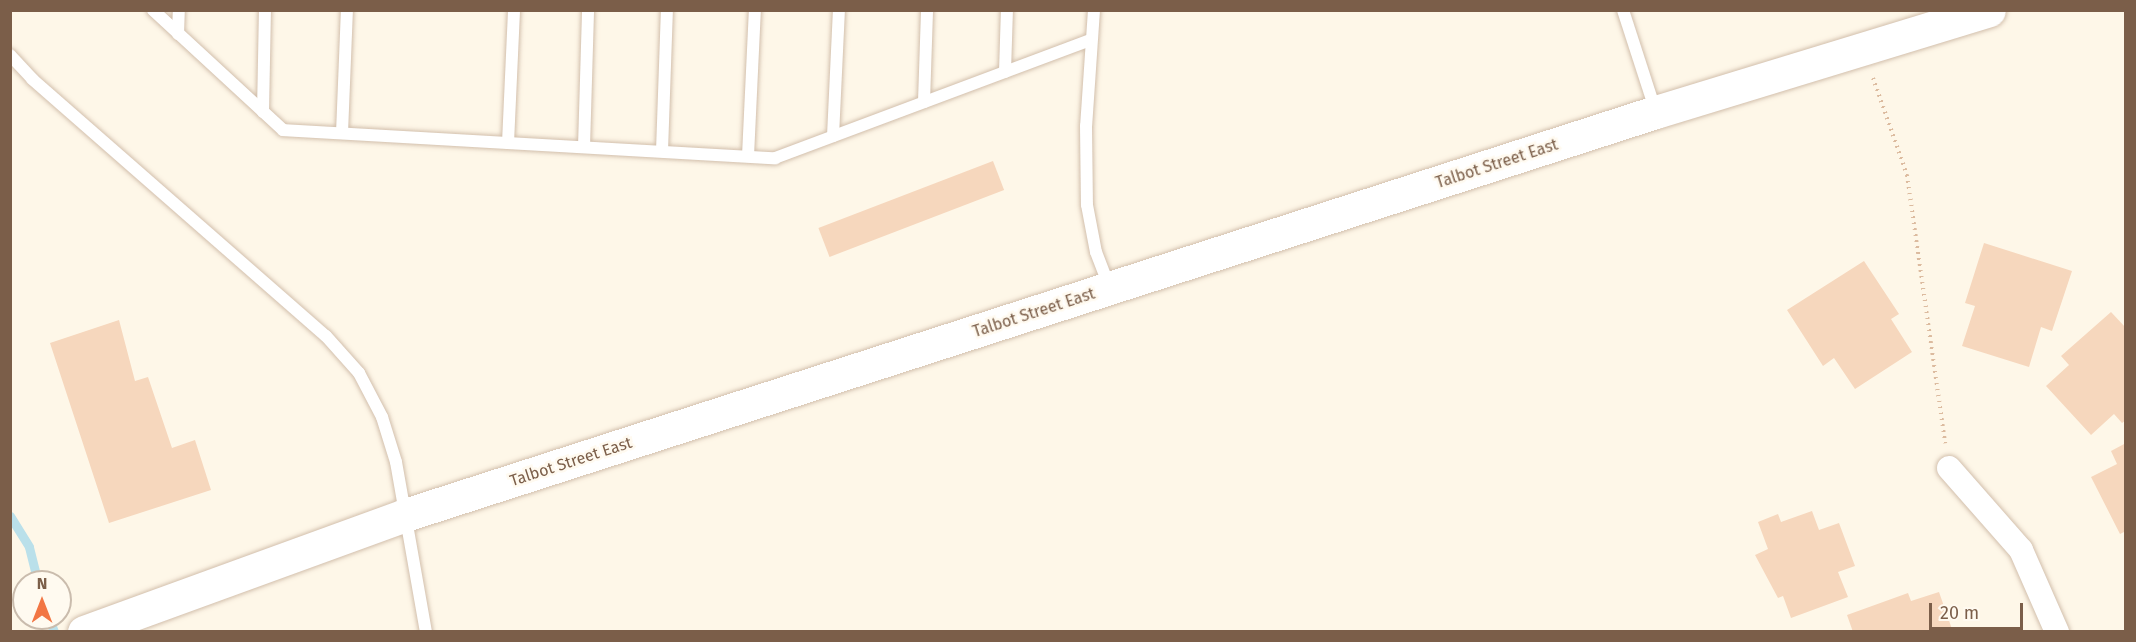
<!DOCTYPE html>
<html>
<head>
<meta charset="utf-8">
<style>
	body { margin:0 }
	#map { position:relative; width:2136px; height:642px; overflow:hidden; background:#fef7e8; font-family:"Fira Sans",sans-serif }
	div>[style] { position:absolute }
	.stream>* { height:9px; margin:-4.5px; padding:0 4.5px; transform-origin:4.5px; border-radius:4.5px; background:#bae0ea }
	.building>* { inset:0; background:#f6d7bd; transform-origin:0 0 }
	.path>* { height:4px; margin-top:-2px; transform-origin:0; background:repeating-linear-gradient(90deg,#dcbb9f 0 1.5px,transparent 0 6px) }
	.roads { filter:drop-shadow(0 0 2px #d2bfac) drop-shadow(0 0 2px #d2bfac) }
	.lane>* { height:12px; margin:-6px; padding:0 6px; transform-origin:6px; border-radius:6px; background:#fff }
	.street>* { height:24px; margin:-12px; padding:0 12px; transform-origin:12px; border-radius:12px; background:#fff }
	.secondary>* { height:33px; margin:-16.5px; padding:0 16.5px; transform-origin:16.5px; border-radius:16.5px; background:#fff }
	span { translate:-50% -50%; white-space:nowrap; text-align:center; line-height:1.15; -webkit-text-stroke:5px #fffaf0; paint-order:stroke }
	.street-label { font-size:16px; color:#7b5e49 }
	.frame { position:absolute; inset:0; border:12px solid #7b5e49; pointer-events:none }
	.north { position:absolute; left:12px; top:570px; width:60px; height:60px; box-sizing:border-box; background:#fffaf0; border:2px solid #cabcad; border-radius:50%; rotate:0deg; font-size:16px; font-weight:700; line-height:24px; text-align:center; color:#7b5e49 }
	.north::after { content:''; display:block; margin:auto; width:21px; height:27px; background:#f27644; clip-path:polygon(50% 0,100% 100%,50% 72%,0 100%) }
	.scale { position:absolute; left:1929px; top:603px; width:94px; height:27px; box-sizing:border-box; border:3px solid #7b5e49; border-top:0; padding-left:8px; font-size:18px; line-height:21px; white-space:nowrap; color:#7b5e49; -webkit-text-stroke:4px #fffaf0; paint-order:stroke }
</style>
</head>
<body>
<div id="map">
	<div class="stream">
		<div style="left:10px;top:516px;width:36px;rotate:58deg"></div>
		<div style="left:29px;top:547px;width:36px;rotate:76deg"></div>
		<div style="left:49px;top:618px;width:15px;rotate:70deg"></div>
	</div>
	<div class="building">
		<div style="left:993px;top:161px;width:31px;height:187px;rotate:69deg"></div>
		<div style="clip-path:polygon(1984px 243px,2072px 271px,2052px 331px,2041px 327px,2029px 367px,1962px 346px,1975px 306px,1965px 303px)"></div>
		<div style="clip-path:polygon(1864px 261px,1899px 314px,1891px 319px,1912px 352px,1855px 389px,1834px 358px,1823px 366px,1787px 310px)"></div>
		<div style="clip-path:polygon(2111px 312px,2126px 328px,2126px 420px,2122px 423px,2114px 414px,2091px 435px,2046px 386px,2069px 365px,2061px 356px)"></div>
		<div style="clip-path:polygon(119px 320px,135px 381px,148px 377px,172px 448px,195px 440px,211px 490px,109px 523px,50px 343px)"></div>
		<div style="clip-path:polygon(2126px 443px,2126px 531px,2120px 534px,2091px 477px,2117px 464px,2111px 451px)"></div>
		<div style="clip-path:polygon(1812px 511px,1819px 530px,1839px 523px,1855px 566px,1838px 572px,1848px 597px,1791px 618px,1783px 596px,1778px 598px,1755px 555px,1768px 549px,1758px 522px,1778px 514px,1781px 522px)"></div>
		<div style="clip-path:polygon(1939px 592px,1953px 632px,1853px 632px,1847px 615px,1908px 593px,1911px 601px)"></div>
	</div>
	<div class="path">
		<div style="left:1873px;top:78px;width:103px;rotate:70.7deg"></div>
		<div style="left:1907px;top:175px;width:271px;rotate:81.9deg"></div>
	</div>
	<div class="roads">
		<div class="lane">
			<div style="left:153px;top:10px;width:177px;rotate:42.7deg"></div>
			<div style="left:283px;top:130px;width:493px;rotate:3.3deg"></div>
			<div style="left:775px;top:158px;width:337px;rotate:-20.5deg"></div>
			<div style="left:1094px;top:10px;width:116px;rotate:93.9deg"></div>
			<div style="left:1086px;top:126px;width:79px;rotate:89.3deg"></div>
			<div style="left:1087px;top:205px;width:48px;rotate:79.2deg"></div>
			<div style="left:1096px;top:252px;width:39px;rotate:69deg"></div>
			<div style="left:1623px;top:10px;width:107px;rotate:72.1deg"></div>
			<div style="left:178px;top:34px;width:24px;rotate:-88deg"></div>
			<div style="left:10px;top:55px;width:33px;rotate:47deg"></div>
			<div style="left:32px;top:79px;width:390px;rotate:41.2deg"></div>
			<div style="left:326px;top:336px;width:50px;rotate:48.3deg"></div>
			<div style="left:359px;top:373px;width:50px;rotate:62.4deg"></div>
			<div style="left:382px;top:417px;width:47px;rotate:72.7deg"></div>
			<div style="left:396px;top:462px;width:173px;rotate:80deg"></div>
			<div style="left:1005px;top:72px;width:62px;rotate:-88.2deg"></div>
			<div style="left:924px;top:102px;width:92px;rotate:-88.1deg"></div>
			<div style="left:263px;top:112px;width:102px;rotate:-88.9deg"></div>
			<div style="left:342px;top:133px;width:123px;rotate:-87.7deg"></div>
			<div style="left:833px;top:136px;width:126px;rotate:-87.3deg"></div>
			<div style="left:508px;top:143px;width:133px;rotate:-87.4deg"></div>
			<div style="left:584px;top:147px;width:137px;rotate:-88.3deg"></div>
			<div style="left:662px;top:151px;width:141px;rotate:-88deg"></div>
			<div style="left:748px;top:156px;width:146px;rotate:-87.3deg"></div>
		</div>
		<div class="street">
			<div style="left:1949px;top:468px;width:109px;rotate:48.7deg"></div>
			<div style="left:2021px;top:550px;width:90px;rotate:66.3deg"></div>
		</div>
		<div class="secondary">
			<div style="left:84px;top:632px;width:342px;rotate:-20deg"></div>
			<div style="left:405px;top:515px;width:1314px;rotate:-17.86deg"></div>
			<div style="left:1656px;top:112px;width:348px;rotate:-17deg"></div>
		</div>
	</div>
	<div class="street-label">
		<span style="left:1497px;top:164px;rotate:-18deg">Talbot Street East</span>
		<span style="left:1034px;top:313px;rotate:-18deg">Talbot Street East</span>
		<span style="left:571px;top:462px;rotate:-18deg">Talbot Street East</span>
	</div>
	<div class="frame"></div>
	<div class="north">N</div>
	<div class="scale">20 m</div>
</div>
</body>
</html>
